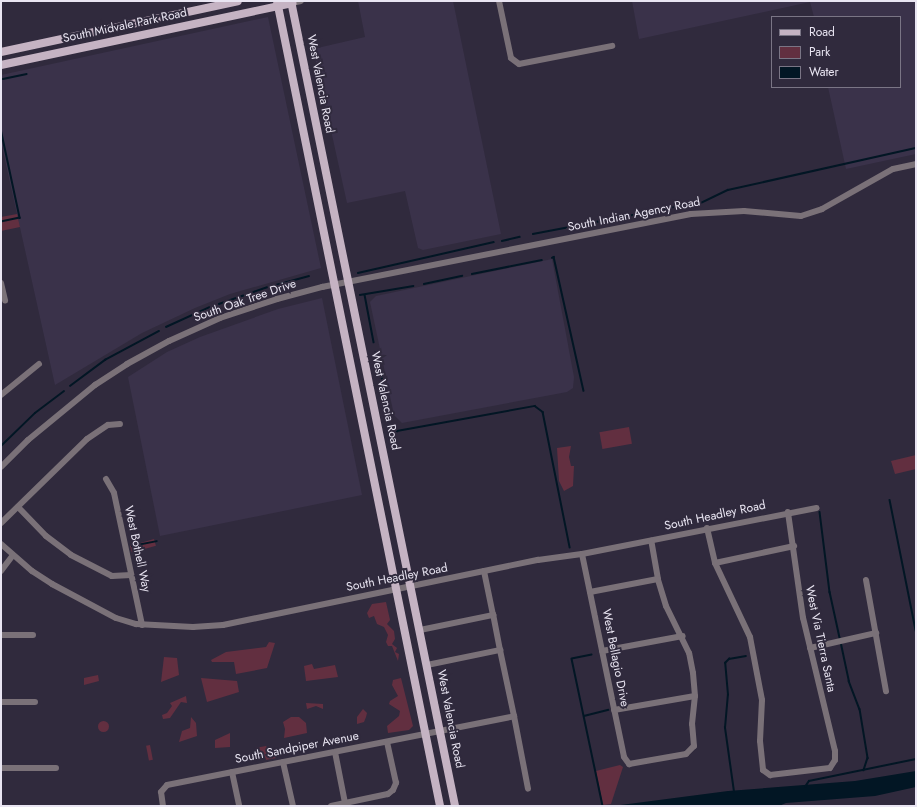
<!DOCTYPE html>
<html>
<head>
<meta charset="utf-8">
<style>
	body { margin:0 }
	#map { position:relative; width:917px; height:807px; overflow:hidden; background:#302a3d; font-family:Jost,sans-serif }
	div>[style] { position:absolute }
	.built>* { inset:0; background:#3a324a }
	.green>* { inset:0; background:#622f40; transform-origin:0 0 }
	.round { border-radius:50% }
	.water>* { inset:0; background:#021624 }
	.stream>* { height:1.5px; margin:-0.75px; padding:0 0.75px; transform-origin:0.75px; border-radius:0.75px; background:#021624 }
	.minor>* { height:6px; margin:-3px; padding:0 3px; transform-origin:3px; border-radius:3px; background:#7a7178 }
	.major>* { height:8px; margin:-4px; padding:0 4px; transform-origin:4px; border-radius:4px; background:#c5b3c3 }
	span { translate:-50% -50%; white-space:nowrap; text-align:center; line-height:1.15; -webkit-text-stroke:4px #302a3d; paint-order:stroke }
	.street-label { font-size:12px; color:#e9e5f2 }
	.frame { position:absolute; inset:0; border:2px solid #e9e5f2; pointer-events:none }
	.legend { position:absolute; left:771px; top:16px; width:130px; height:72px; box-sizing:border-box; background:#302a3d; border:1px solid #7a7585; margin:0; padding:5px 7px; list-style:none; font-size:12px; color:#e9e5f2 }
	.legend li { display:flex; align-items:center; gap:8px; height:20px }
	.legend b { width:20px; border:1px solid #7a7585 }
</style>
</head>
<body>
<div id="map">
	<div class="built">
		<div style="clip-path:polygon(358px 1px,453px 1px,501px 234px,423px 250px,418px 248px,405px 191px,347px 203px,313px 49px,365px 37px)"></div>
		<div style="clip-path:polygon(632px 1px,916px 1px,916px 154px,846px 169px,828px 87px,900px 87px,900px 17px,814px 17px,810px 2px,639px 39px)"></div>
		<div style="clip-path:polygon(268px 17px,321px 268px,230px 294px,195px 308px,142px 333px,55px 385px,1px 142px,1px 75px)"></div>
		<div style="clip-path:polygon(552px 259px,574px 377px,573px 388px,567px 392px,402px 423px,394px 415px,370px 302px,376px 296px)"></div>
		<div style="clip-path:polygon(322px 298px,362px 495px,160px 536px,128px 377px,167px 352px,200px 337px,278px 309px)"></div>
	</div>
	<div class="green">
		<div style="clip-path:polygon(17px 214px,20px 227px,1px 231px,1px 217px)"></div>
		<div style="left:629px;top:427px;width:17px;height:30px;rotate:80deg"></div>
		<div style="clip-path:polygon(571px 446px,569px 457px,571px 466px,574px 466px,573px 486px,564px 491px,559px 481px,557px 448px)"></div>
		<div style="clip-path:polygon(916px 455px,916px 469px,895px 474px,891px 461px)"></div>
		<div style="left:154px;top:539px;width:7px;height:25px;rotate:74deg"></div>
		<div style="clip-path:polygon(386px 602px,390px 620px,387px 624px,394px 631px,395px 639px,392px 644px,397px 648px,395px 652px,399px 654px,398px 661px,392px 646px,388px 646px,386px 642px,388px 635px,384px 627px,377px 624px,374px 616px,369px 618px,367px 613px,372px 604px)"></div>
		<div style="clip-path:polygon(269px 642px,275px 643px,267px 668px,236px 674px,234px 662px,212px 662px,211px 660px,226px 652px,266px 647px)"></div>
		<div style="clip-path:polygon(164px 657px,177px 658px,179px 675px,161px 682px)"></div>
		<div style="clip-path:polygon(312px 664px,314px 669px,335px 665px,338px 677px,306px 681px,304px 666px)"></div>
		<div style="clip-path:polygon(98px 675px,99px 681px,84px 685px,84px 678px)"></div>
		<div style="clip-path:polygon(201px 678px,237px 681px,239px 692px,207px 702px)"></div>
		<div style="clip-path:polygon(401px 678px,413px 726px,409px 730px,388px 733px,387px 726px,399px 716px,400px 711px,389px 704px,390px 701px,398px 696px,392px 685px,393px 680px)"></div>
		<div style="clip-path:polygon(186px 696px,187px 703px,181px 702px,170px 718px,163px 719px,162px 715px,167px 713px,172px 706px,170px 703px)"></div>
		<div style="clip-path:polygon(306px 703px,323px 704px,323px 709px,316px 706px,307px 709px)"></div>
		<div style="clip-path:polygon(363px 709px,367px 713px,366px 717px,364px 722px,357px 724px,357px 717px)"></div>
		<div style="clip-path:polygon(191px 717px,196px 723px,197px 736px,179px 742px,182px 731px,190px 728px)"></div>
		<div style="clip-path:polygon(291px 717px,299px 717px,306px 723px,307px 733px,284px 738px,285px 729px,283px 722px)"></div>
		<div class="round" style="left:97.5px;top:720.5px;width:11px;height:11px"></div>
		<div style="clip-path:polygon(230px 733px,230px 747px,215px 748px,215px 740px)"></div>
		<div style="left:150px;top:745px;width:15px;height:4px;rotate:79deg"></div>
		<div style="clip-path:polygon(266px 746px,276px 758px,266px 760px,265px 757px,255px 752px,255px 748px)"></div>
		<div style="clip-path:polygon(620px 765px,623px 767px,611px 804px,603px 805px,596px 771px)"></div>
	</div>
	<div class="water">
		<div style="clip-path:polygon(916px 771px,916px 787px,875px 796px,786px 803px,779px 806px,613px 806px,728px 791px,855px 781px)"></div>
	</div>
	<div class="stream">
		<div style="left:3px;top:79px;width:24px;rotate:-12deg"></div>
		<div style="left:1px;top:129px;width:91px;rotate:77.9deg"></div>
		<div style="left:20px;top:218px;width:19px;rotate:168deg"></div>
		<div style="left:693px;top:203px;width:6px;rotate:9deg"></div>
		<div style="left:699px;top:204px;width:32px;rotate:-26deg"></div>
		<div style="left:728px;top:190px;width:193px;rotate:-12.6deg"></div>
		<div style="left:648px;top:212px;width:36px;rotate:-11deg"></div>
		<div style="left:533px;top:234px;width:108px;rotate:-10.7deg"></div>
		<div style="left:502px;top:241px;width:18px;rotate:-13deg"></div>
		<div style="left:552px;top:258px;width:2px;rotate:-27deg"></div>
		<div style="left:554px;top:257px;width:137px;rotate:77.4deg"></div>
		<div style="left:358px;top:273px;width:139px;rotate:-12.8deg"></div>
		<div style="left:472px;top:274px;width:71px;rotate:-11.3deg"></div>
		<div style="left:424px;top:284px;width:39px;rotate:-12deg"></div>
		<div style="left:276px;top:285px;width:34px;rotate:-15deg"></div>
		<div style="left:360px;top:295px;width:54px;rotate:-9.6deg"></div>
		<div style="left:365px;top:295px;width:48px;rotate:79.2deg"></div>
		<div style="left:219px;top:304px;width:52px;rotate:-19.1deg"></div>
		<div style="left:166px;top:327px;width:48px;rotate:-24.4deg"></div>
		<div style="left:376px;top:352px;width:65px;rotate:76.6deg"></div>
		<div style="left:70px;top:386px;width:44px;rotate:-36.6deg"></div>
		<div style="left:105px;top:360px;width:61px;rotate:-28.2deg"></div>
		<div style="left:394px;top:429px;width:4px;rotate:34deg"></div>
		<div style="left:397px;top:431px;width:140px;rotate:-10.3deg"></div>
		<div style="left:535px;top:406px;width:10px;rotate:37deg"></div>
		<div style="left:543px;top:412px;width:138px;rotate:78.7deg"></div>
		<div style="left:1px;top:446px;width:47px;rotate:-44.1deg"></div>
		<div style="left:35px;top:413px;width:36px;rotate:-37deg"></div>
		<div style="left:890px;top:500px;width:133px;rotate:78.7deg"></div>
		<div style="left:820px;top:512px;width:81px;rotate:82.9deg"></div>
		<div style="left:830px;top:592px;width:47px;rotate:77.7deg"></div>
		<div style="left:132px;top:546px;width:25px;rotate:-11deg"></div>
		<div style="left:841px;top:642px;width:40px;rotate:78deg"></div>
		<div style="left:849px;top:681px;width:30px;rotate:69deg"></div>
		<div style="left:860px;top:709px;width:50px;rotate:80.7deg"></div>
		<div style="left:868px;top:758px;width:13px;rotate:108deg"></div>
		<div style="left:592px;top:655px;width:20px;rotate:169deg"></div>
		<div style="left:572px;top:659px;width:150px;rotate:78.1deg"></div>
		<div style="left:584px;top:716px;width:25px;rotate:-14deg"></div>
		<div style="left:805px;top:787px;width:7px;rotate:-56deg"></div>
		<div style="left:809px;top:781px;width:109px;rotate:-11.6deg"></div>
		<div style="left:734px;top:792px;width:65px;rotate:-98deg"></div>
		<div style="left:725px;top:728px;width:33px;rotate:-85deg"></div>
		<div style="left:728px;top:695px;width:32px;rotate:-95deg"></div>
		<div style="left:725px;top:663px;width:6px;rotate:-45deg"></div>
		<div style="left:729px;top:659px;width:17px;rotate:-10deg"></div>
	</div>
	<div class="minor">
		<div style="left:499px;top:1px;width:58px;rotate:78.1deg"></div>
		<div style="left:511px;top:58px;width:10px;rotate:37deg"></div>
		<div style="left:519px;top:64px;width:95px;rotate:-11deg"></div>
		<div style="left:292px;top:3px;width:9px;rotate:-13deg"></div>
		<div style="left:1px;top:283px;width:18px;rotate:77deg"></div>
		<div style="left:1px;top:395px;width:49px;rotate:-39.2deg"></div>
		<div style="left:1px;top:467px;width:38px;rotate:-45deg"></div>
		<div style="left:28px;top:440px;width:87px;rotate:-39.4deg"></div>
		<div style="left:95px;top:385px;width:38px;rotate:-33deg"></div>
		<div style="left:127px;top:364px;width:48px;rotate:-28.7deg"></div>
		<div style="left:169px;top:341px;width:56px;rotate:-24.3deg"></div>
		<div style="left:220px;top:318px;width:60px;rotate:-18.4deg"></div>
		<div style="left:277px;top:299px;width:47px;rotate:-14.9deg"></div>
		<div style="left:322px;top:287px;width:376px;rotate:-11.2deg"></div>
		<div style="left:691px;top:214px;width:53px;rotate:-3.2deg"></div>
		<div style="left:744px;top:211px;width:57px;rotate:5deg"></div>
		<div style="left:801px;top:216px;width:22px;rotate:-18deg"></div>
		<div style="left:822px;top:209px;width:81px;rotate:-29.4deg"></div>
		<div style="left:893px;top:169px;width:24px;rotate:-12deg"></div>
		<div style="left:106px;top:479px;width:16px;rotate:60deg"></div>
		<div style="left:114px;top:493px;width:135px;rotate:78deg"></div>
		<div style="left:18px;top:507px;width:40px;rotate:46deg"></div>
		<div style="left:46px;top:536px;width:31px;rotate:37deg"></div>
		<div style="left:71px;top:555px;width:46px;rotate:27.1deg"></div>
		<div style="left:112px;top:576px;width:19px;rotate:-3deg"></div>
		<div style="left:1px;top:523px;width:120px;rotate:-44.3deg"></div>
		<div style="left:87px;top:439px;width:25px;rotate:-34deg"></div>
		<div style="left:108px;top:425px;width:12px;rotate:-5deg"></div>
		<div style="left:707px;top:528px;width:36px;rotate:77deg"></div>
		<div style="left:715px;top:563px;width:82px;rotate:64.7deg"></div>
		<div style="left:750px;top:637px;width:64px;rotate:79.2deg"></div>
		<div style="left:762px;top:700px;width:41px;rotate:92.8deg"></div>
		<div style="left:760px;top:741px;width:29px;rotate:84deg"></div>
		<div style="left:763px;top:770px;width:9px;rotate:36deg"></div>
		<div style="left:770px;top:775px;width:60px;rotate:-6.7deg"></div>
		<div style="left:830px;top:768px;width:9px;rotate:-58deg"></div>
		<div style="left:835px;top:760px;width:9px;rotate:-90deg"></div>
		<div style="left:835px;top:751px;width:137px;rotate:-103.5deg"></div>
		<div style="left:803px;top:618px;width:107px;rotate:-98.1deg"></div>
		<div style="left:1px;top:544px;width:41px;rotate:41.1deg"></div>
		<div style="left:32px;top:571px;width:24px;rotate:33deg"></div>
		<div style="left:52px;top:584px;width:72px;rotate:28deg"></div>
		<div style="left:116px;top:618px;width:21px;rotate:17deg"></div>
		<div style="left:136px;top:624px;width:57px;rotate:3deg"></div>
		<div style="left:193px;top:627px;width:30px;rotate:-4deg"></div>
		<div style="left:223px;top:625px;width:322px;rotate:-11.7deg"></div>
		<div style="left:538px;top:560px;width:44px;rotate:-7.8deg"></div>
		<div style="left:582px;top:554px;width:239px;rotate:-11.1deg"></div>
		<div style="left:582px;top:554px;width:207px;rotate:78.3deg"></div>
		<div style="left:624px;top:757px;width:9px;rotate:54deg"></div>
		<div style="left:629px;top:764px;width:58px;rotate:-10deg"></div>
		<div style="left:686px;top:754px;width:11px;rotate:-45deg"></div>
		<div style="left:694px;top:746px;width:22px;rotate:-95deg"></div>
		<div style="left:692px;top:724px;width:28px;rotate:-84deg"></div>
		<div style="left:695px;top:696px;width:23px;rotate:-95deg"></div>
		<div style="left:693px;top:673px;width:20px;rotate:-101deg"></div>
		<div style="left:689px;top:653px;width:52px;rotate:-116.1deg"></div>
		<div style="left:666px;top:606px;width:28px;rotate:-107deg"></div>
		<div style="left:658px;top:579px;width:39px;rotate:-100deg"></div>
		<div style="left:715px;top:563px;width:81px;rotate:-12.1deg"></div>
		<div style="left:1px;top:571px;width:20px;rotate:-53deg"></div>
		<div style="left:866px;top:580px;width:113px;rotate:79.8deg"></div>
		<div style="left:590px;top:592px;width:69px;rotate:-10.8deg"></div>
		<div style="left:420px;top:630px;width:75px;rotate:-11.6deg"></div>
		<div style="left:493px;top:615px;width:45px;rotate:-101.6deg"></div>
		<div style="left:1px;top:635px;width:32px"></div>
		<div style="left:810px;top:648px;width:68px;rotate:-12.8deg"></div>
		<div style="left:602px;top:651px;width:82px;rotate:-10.5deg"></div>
		<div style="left:427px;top:665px;width:75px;rotate:-11.6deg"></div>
		<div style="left:500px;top:650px;width:36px;rotate:-101deg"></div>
		<div style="left:1px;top:702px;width:34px"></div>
		<div style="left:614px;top:710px;width:82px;rotate:-9.8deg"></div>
		<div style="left:514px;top:716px;width:74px;rotate:79.1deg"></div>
		<div style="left:335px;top:752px;width:52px;rotate:78.9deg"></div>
		<div style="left:283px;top:762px;width:45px;rotate:77.2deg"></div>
		<div style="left:1px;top:768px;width:55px"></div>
		<div style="left:232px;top:772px;width:35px;rotate:78deg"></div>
		<div style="left:163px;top:806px;width:14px;rotate:-98deg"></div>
		<div style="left:161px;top:792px;width:9px;rotate:-49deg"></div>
		<div style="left:167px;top:785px;width:354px;rotate:-11.2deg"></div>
		<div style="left:514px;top:716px;width:67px;rotate:-102deg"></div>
		<div style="left:331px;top:806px;width:58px;rotate:-11.9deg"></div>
		<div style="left:388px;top:794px;width:6px;rotate:-39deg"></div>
		<div style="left:393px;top:790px;width:8px;rotate:-67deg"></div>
		<div style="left:396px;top:783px;width:42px;rotate:-102.4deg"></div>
	</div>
	<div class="major">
		<div style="left:277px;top:1px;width:821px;rotate:78.55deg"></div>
		<div style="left:291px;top:1px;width:822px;rotate:78.48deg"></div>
		<div style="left:1px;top:52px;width:242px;rotate:-12.1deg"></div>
		<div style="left:1px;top:65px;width:298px;rotate:-12deg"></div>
	</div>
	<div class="street-label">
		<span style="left:125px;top:26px;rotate:-12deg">South Midvale Park Road</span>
		<span style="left:320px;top:84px;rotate:79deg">West Valencia Road</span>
		<span style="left:634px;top:215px;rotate:-11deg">South Indian Agency Road</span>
		<span style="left:245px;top:301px;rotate:-19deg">South Oak Tree Drive</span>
		<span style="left:385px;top:401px;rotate:78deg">West Valencia Road</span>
		<span style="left:715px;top:516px;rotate:-12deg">South Headley Road</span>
		<span style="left:137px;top:549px;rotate:78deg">West Bothell Way</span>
		<span style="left:397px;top:578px;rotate:-11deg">South Headley Road</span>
		<span style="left:820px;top:639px;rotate:78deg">West Via Tierra Santa</span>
		<span style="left:615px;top:658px;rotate:79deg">West Bellagio Drive</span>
		<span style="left:450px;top:719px;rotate:79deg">West Valencia Road</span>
		<span style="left:297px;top:748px;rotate:-11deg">South Sandpiper Avenue</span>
	</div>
	<div class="frame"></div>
	<ul class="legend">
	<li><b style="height:5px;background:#c5b3c3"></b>Road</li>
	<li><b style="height:11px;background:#622f40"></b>Park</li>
	<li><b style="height:11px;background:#021624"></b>Water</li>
	</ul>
</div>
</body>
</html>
